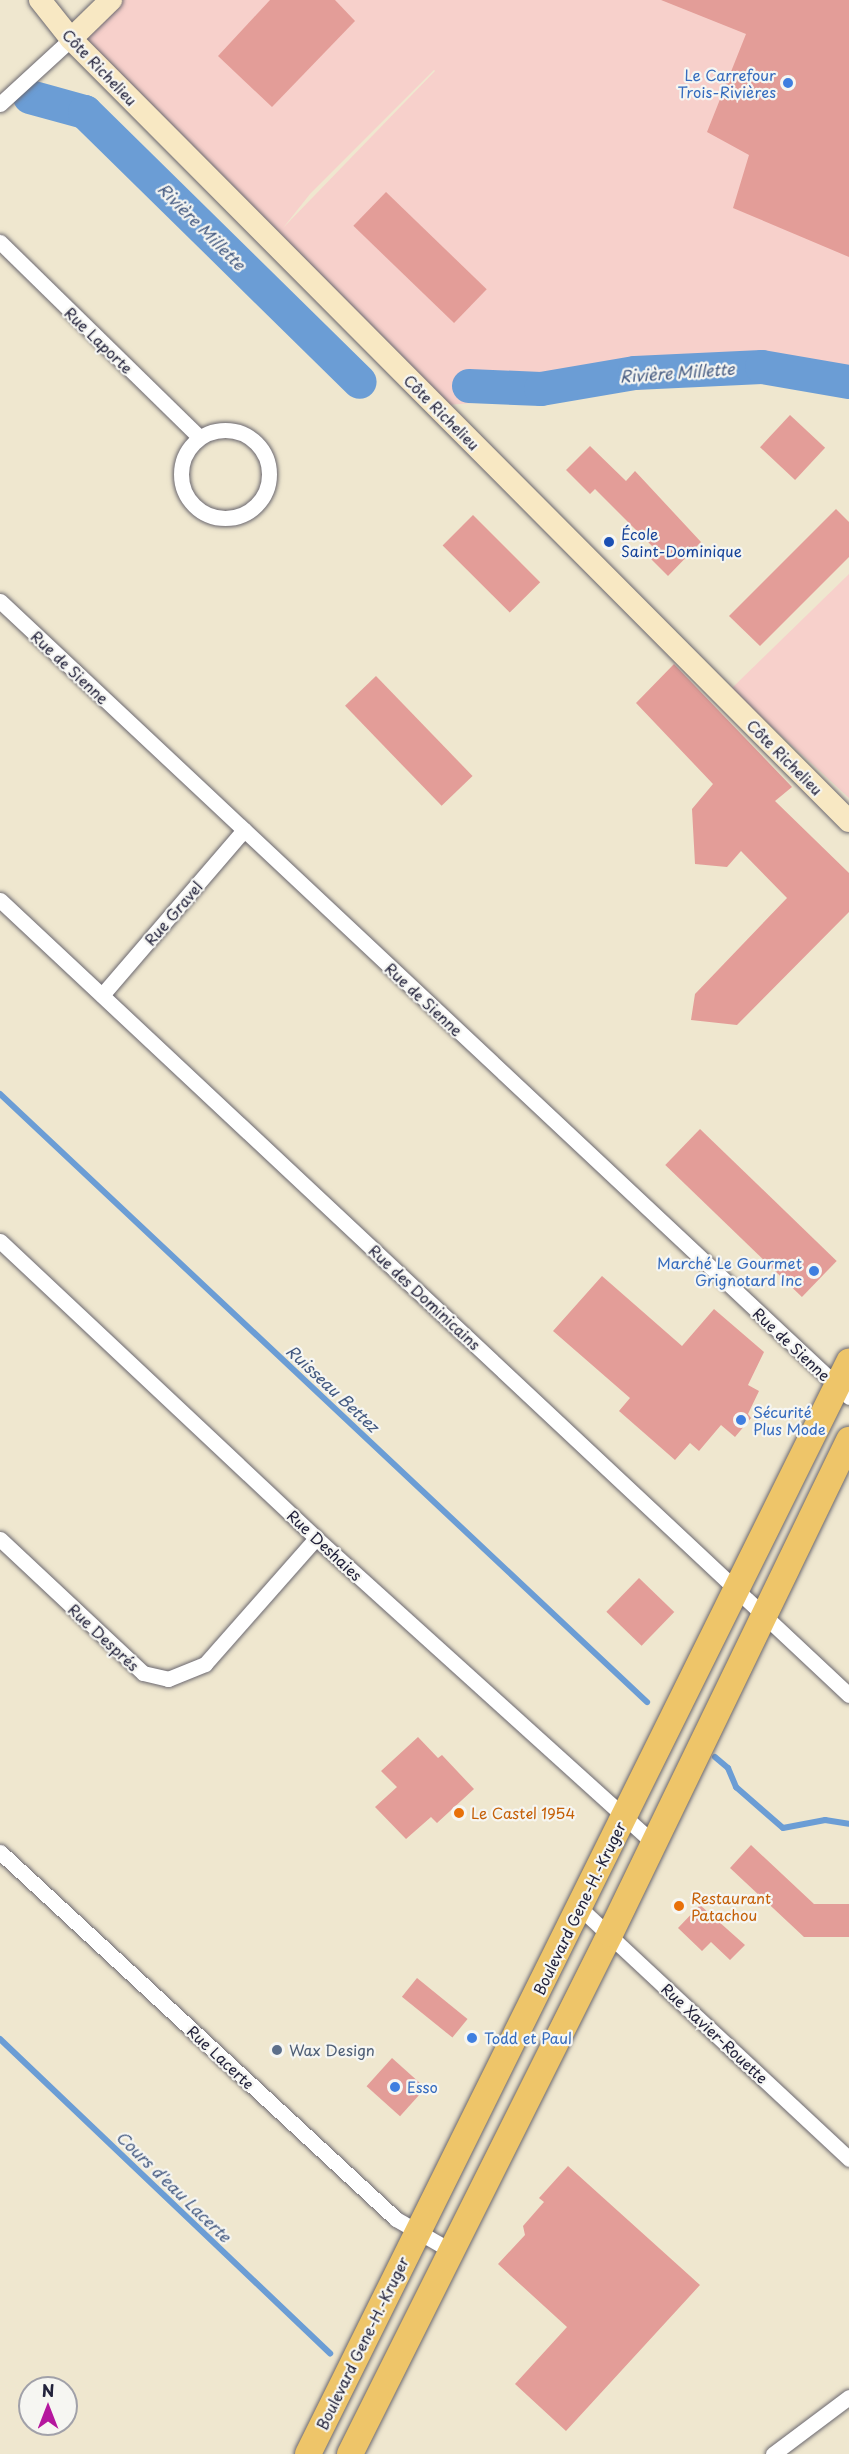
<!DOCTYPE html>
<html>
<head>
<meta charset="utf-8">
<style>
	body { margin:0 }
	#map { position:relative; width:849px; height:2454px; overflow:hidden; background:#efe7cf; font-family:"Playpen Sans",sans-serif }
	div>[style] { position:absolute }
	.built>* { inset:0; background:#f7d0cb }
	.stream>* { height:6px; margin:-3px; padding:0 3px; transform-origin:3px; border-radius:3px; background:#6b9dd5 }
	.river>* { height:34px; margin:-17px; padding:0 17px; transform-origin:17px; border-radius:17px; background:#6b9dd5 }
	.building>* { inset:0; background:#e39d98; transform-origin:0 0 }
	.roads { filter:drop-shadow(0 0 2px #6a676f) drop-shadow(0 0 2px #6a676f) }
	.street>* { height:15px; margin:-7.5px; padding:0 7.5px; transform-origin:7.5px; border-radius:7.5px; background:#fff }
	.street>.ring { margin:-7.5px; padding:0; box-sizing:content-box; background:none; border:15px solid #fff; border-radius:50% }
	.secondary>* { height:22px; margin:-11px; padding:0 11px; transform-origin:11px; border-radius:11px; background:#f8e8c3 }
	.primary>* { height:26px; margin:-13px; padding:0 13px; transform-origin:13px; border-radius:13px; background:#eec569 }
	.dots>* { width:16px; height:16px; translate:-50% -50%; box-sizing:border-box; border:3px solid #f6f6f2; border-radius:50% }
	span { translate:-50% -50%; white-space:nowrap; text-align:center; line-height:1.15; -webkit-text-stroke:4.5px #f6f6f2; paint-order:stroke }
	.street-label { font-size:15px; color:#22223b }
	.shop-label { font-size:15px; color:#366cbe }
	.right { translate:-100% -50%; text-align:right }
	.left { translate:0 -50%; text-align:left }
	.transit-label { font-size:15px; color:#164399 }
	.food-label { font-size:15px; color:#c56008 }
	.service-label { font-size:15px; color:#4e5e75 }
	.water-label { font-size:16px; color:#435980; font-style:italic }
	.north { position:absolute; left:18px; top:2376px; width:60px; height:60px; box-sizing:border-box; background:#f6f6f2; border:2px solid #a1a1a9; border-radius:50%; rotate:0deg; font-size:16px; font-weight:700; line-height:24px; text-align:center; color:#22223b }
	.north::after { content:''; display:block; margin:auto; width:21px; height:27px; background:#b5179e; clip-path:polygon(50% 0,100% 100%,50% 72%,0 100%) }
</style>
</head>
<body>
<div id="map">
	<div class="built">
		<div style="clip-path:polygon(evenodd,119px 0,849px 0,849px 379px,834px 374px,448px 405px,80px 36px,119px 0,434px 70px,435px 71px,283px 228px,310px 194px,434px 70px)"></div>
		<div style="clip-path:polygon(849px 574px,849px 798px,731px 689px)"></div>
	</div>
	<div class="stream">
		<div style="left:0;top:1094px;width:888px;rotate:43.22deg"></div>
		<div style="left:715px;top:1757px;width:17px;rotate:40deg"></div>
		<div style="left:728px;top:1768px;width:21px;rotate:67deg"></div>
		<div style="left:736px;top:1787px;width:62px;rotate:41.1deg"></div>
		<div style="left:783px;top:1828px;width:43px;rotate:-10.8deg"></div>
		<div style="left:825px;top:1820px;width:24px;rotate:9deg"></div>
		<div style="left:0;top:2039px;width:456px;rotate:43.6deg"></div>
	</div>
	<div class="river">
		<div style="left:30px;top:97px;width:57px;rotate:15.3deg"></div>
		<div style="left:85px;top:112px;width:385px;rotate:44.5deg"></div>
		<div style="left:469px;top:386px;width:72px;rotate:2.4deg"></div>
		<div style="left:541px;top:389px;width:95px;rotate:-9.7deg"></div>
		<div style="left:635px;top:373px;width:127px;rotate:-2.7deg"></div>
		<div style="left:762px;top:367px;width:88px;rotate:9.8deg"></div>
	</div>
	<div class="building">
		<div style="clip-path:polygon(270px 0,335px 0,355px 21px,272px 107px,218px 56px)"></div>
		<div style="clip-path:polygon(661px 0,849px 0,849px 257px,733px 208px,749px 155px,707px 132px,746px 34px)"></div>
		<div style="left:386px;top:192px;width:140px;height:47px;rotate:44deg"></div>
		<div style="left:790px;top:415px;width:48px;height:44px;rotate:43deg"></div>
		<div style="clip-path:polygon(590px 446px,626px 481px,635px 471px,701px 542px,668px 576px,646px 554px,653px 547px,595px 489px,590px 494px,566px 470px)"></div>
		<div style="clip-path:polygon(836px 509px,849px 522px,849px 557px,760px 646px,729px 616px)"></div>
		<div style="left:473px;top:515px;width:95px;height:43px;rotate:45deg"></div>
		<div style="clip-path:polygon(674px 664px,792px 787px,775px 801px,849px 873px,849px 912px,737px 1025px,691px 1020px,695px 994px,787px 898px,741px 851px,727px 867px,695px 864px,692px 809px,713px 784px,636px 703px)"></div>
		<div style="left:376px;top:676px;width:139px;height:43px;rotate:46deg"></div>
		<div style="left:700px;top:1129px;width:190px;height:50px;rotate:44deg"></div>
		<div style="clip-path:polygon(602px 1276px,682px 1346px,714px 1309px,764px 1352px,748px 1385px,759px 1391px,748px 1414px,751px 1418px,735px 1437px,721px 1425px,699px 1451px,690px 1443px,675px 1460px,619px 1411px,630px 1398px,553px 1331px)"></div>
		<div style="left:639px;top:1578px;width:49px;height:47px;rotate:44deg"></div>
		<div style="clip-path:polygon(418px 1737px,438px 1758px,442px 1755px,474px 1789px,437px 1823px,431px 1817px,406px 1839px,375px 1807px,397px 1787px,381px 1771px)"></div>
		<div style="clip-path:polygon(751px 1845px,814px 1904px,849px 1904px,849px 1937px,804px 1937px,730px 1868px)"></div>
		<div style="clip-path:polygon(700px 1905px,745px 1945px,730px 1960px,711px 1942px,702px 1951px,678px 1928px)"></div>
		<div style="left:417px;top:1978px;width:65px;height:24px;rotate:39deg"></div>
		<div style="left:392px;top:2058px;width:45px;height:38px;rotate:42deg"></div>
		<div style="clip-path:polygon(568px 2166px,700px 2285px,566px 2431px,515px 2384px,567px 2327px,498px 2264px,525px 2235px,523px 2226px,544px 2202px,539px 2198px)"></div>
	</div>
	<div class="roads">
		<div class="street">
			<div style="left:0;top:104px;width:96px;rotate:-42.5deg"></div>
			<div style="left:0;top:242px;width:279px;rotate:44.4deg"></div>
			<div class="ring" style="left:181px;top:430px;width:73px;height:73px"></div>
			<div style="left:0;top:601px;width:1164px;rotate:43.15deg"></div>
			<div style="left:0;top:900px;width:1163px;rotate:43.12deg"></div>
			<div style="left:102px;top:995px;width:218px;rotate:-49.3deg"></div>
			<div style="left:0;top:1241px;width:434px;rotate:43.2deg"></div>
			<div style="left:316px;top:1538px;width:455px;rotate:42.1deg"></div>
			<div style="left:0;top:1539px;width:196px;rotate:43.1deg"></div>
			<div style="left:143px;top:1673px;width:26px;rotate:13deg"></div>
			<div style="left:168px;top:1679px;width:40px;rotate:-22deg"></div>
			<div style="left:205px;top:1664px;width:168px;rotate:-48.6deg"></div>
			<div style="left:0;top:1852px;width:540px;rotate:42.82deg"></div>
			<div style="left:396px;top:2219px;width:62px;rotate:29.9deg"></div>
			<div style="left:580px;top:1908px;width:368px;rotate:43deg"></div>
			<div style="left:773px;top:2454px;width:95px;rotate:-36.9deg"></div>
		</div>
		<div class="secondary">
			<div style="left:40px;top:0;width:50px;rotate:51.5deg"></div>
			<div style="left:71px;top:39px;width:1103px;rotate:45.15deg"></div>
			<div style="left:71px;top:39px;width:56px;rotate:-44.3deg"></div>
		</div>
		<div class="primary">
			<div style="left:308px;top:2454px;width:1219px;rotate:-63.65deg"></div>
			<div style="left:350px;top:2454px;width:581px;rotate:-63.43deg"></div>
			<div style="left:610px;top:1934px;width:549px;rotate:-64.18deg"></div>
		</div>
	</div>
	<div class="dots">
		<div style="left:788px;top:83px;background:#3f7fe0"></div>
		<div style="left:609px;top:542px;background:#1a4fb4"></div>
		<div style="left:814px;top:1271px;background:#3f7fe0"></div>
		<div style="left:741px;top:1420px;background:#3f7fe0"></div>
		<div style="left:459px;top:1813px;background:#e8710a"></div>
		<div style="left:679px;top:1906px;background:#e8710a"></div>
		<div style="left:472px;top:2038px;background:#3f7fe0"></div>
		<div style="left:277px;top:2050px;background:#5c6f8a"></div>
		<div style="left:395px;top:2087px;background:#3f7fe0"></div>
	</div>
	<div class="street-label">
		<span style="left:100px;top:67px;rotate:46deg">Côte Richelieu</span>
		<span style="left:99px;top:340px;rotate:44deg">Rue Laporte</span>
		<span style="left:442px;top:412px;rotate:45deg">Côte Richelieu</span>
		<span style="left:70px;top:667px;rotate:43deg">Rue de Sienne</span>
		<span style="left:785px;top:757px;rotate:45deg">Côte Richelieu</span>
		<span style="left:173px;top:913px;rotate:-49deg">Rue Gravel</span>
		<span style="left:424px;top:999px;rotate:43deg">Rue de Sienne</span>
		<span style="left:425px;top:1297px;rotate:43deg">Rue des Dominicains</span>
		<span style="left:792px;top:1344px;rotate:43deg">Rue de Sienne</span>
		<span style="left:325px;top:1545px;rotate:43deg">Rue Deshaies</span>
		<span style="left:104px;top:1637px;rotate:43deg">Rue Després</span>
		<span style="left:579px;top:1908px;rotate:-64deg">Boulevard Gene-H.-Kruger</span>
		<span style="left:715px;top:2033px;rotate:43deg">Rue Xavier-Rouette</span>
		<span style="left:221px;top:2057px;rotate:43deg">Rue Lacerte</span>
		<span style="left:362px;top:2343px;rotate:-64deg">Boulevard Gene-H.-Kruger</span>
	</div>
	<div class="shop-label">
		<span class="right" style="left:776px;top:83px">Le Carrefour<br>Trois-Rivières</span>
		<span class="right" style="left:802px;top:1271px">Marché Le Gourmet<br>Grignotard Inc</span>
		<span class="left" style="left:753px;top:1420px">Sécurité<br>Plus Mode</span>
		<span class="left" style="left:484px;top:2038px">Todd et Paul</span>
		<span class="left" style="left:407px;top:2087px">Esso</span>
	</div>
	<div class="transit-label">
		<span class="left" style="left:621px;top:542px">École<br>Saint-Dominique</span>
	</div>
	<div class="food-label">
		<span class="left" style="left:471px;top:1813px">Le Castel 1954</span>
		<span class="left" style="left:691px;top:1906px">Restaurant<br>Patachou</span>
	</div>
	<div class="service-label">
		<span class="left" style="left:289px;top:2050px">Wax Design</span>
	</div>
	<div class="water-label">
		<span style="left:202px;top:226px;rotate:45deg">Rivière Millette</span>
		<span style="left:677px;top:372px;rotate:-4deg">Rivière Millette</span>
		<span style="left:333px;top:1388px;rotate:43deg">Ruisseau Bettez</span>
		<span style="left:174px;top:2186px;rotate:44deg">Cours d'eau Lacerte</span>
	</div>
	<div class="north">N</div>
</div>
</body>
</html>
